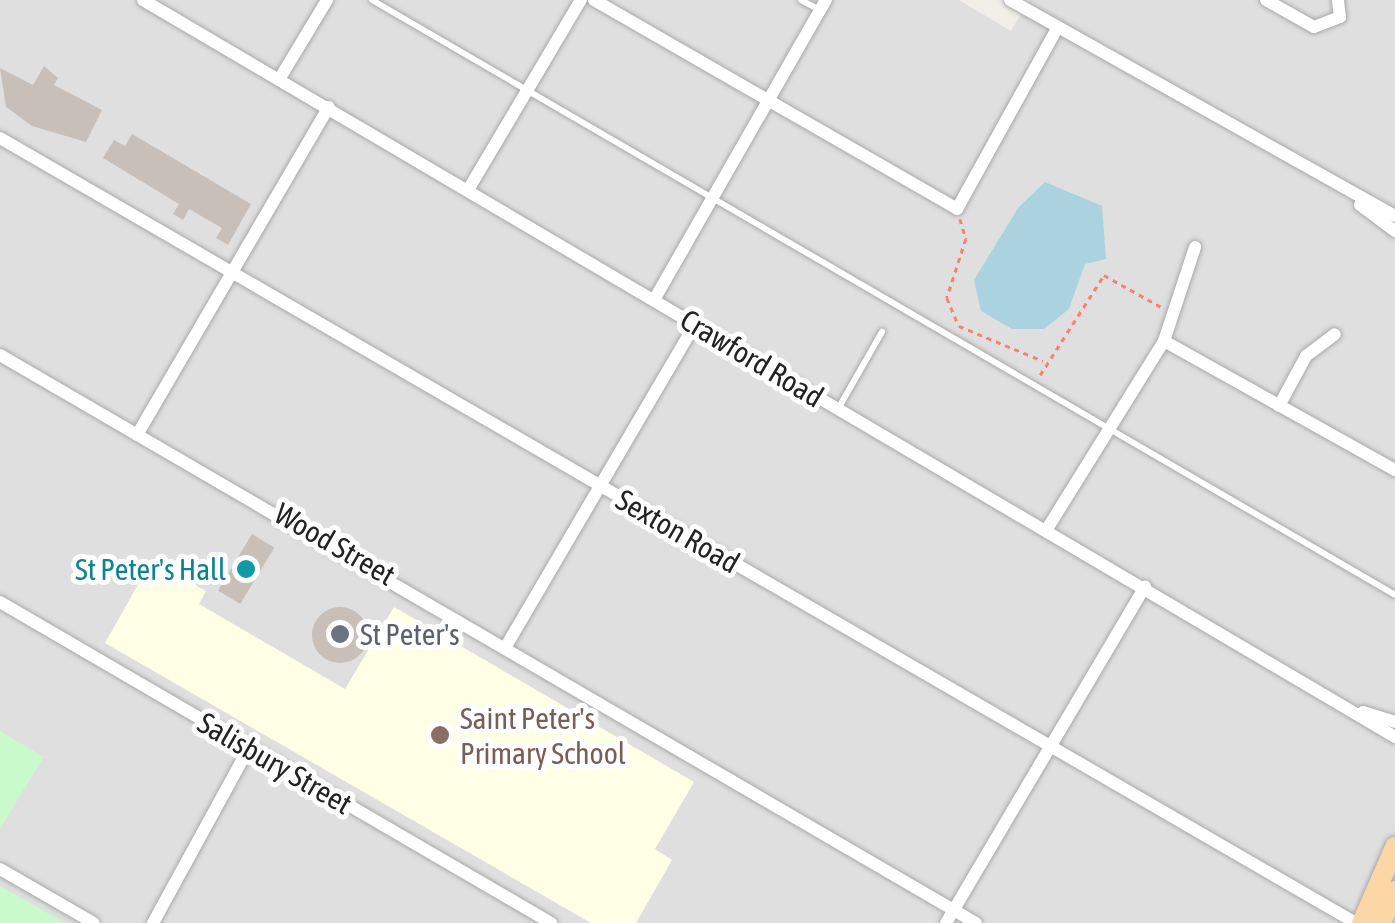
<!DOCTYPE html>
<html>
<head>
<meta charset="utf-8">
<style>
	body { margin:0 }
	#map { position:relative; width:1395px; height:923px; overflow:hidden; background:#f2efe9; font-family:"Asap Condensed",sans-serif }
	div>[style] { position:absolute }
	.residential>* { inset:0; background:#e0dfdf }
	.education>* { inset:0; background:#ffffe5 }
	.park>* { inset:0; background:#c8facc }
	.water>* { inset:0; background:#aad3df }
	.building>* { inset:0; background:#c7bfb8; transform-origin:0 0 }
	.round { border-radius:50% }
	.path>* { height:2.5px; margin-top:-1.25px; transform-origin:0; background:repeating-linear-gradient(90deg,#fa8072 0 5px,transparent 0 10px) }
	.roads { filter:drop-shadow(0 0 2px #a9a9a9) drop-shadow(0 0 2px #a9a9a9) }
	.service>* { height:6px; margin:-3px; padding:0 3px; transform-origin:3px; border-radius:3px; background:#fff }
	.minor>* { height:12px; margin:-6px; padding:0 6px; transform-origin:6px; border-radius:6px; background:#fff }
	.primary>* { height:20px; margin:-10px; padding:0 10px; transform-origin:10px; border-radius:10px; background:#fcd6a4 }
	.dots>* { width:28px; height:28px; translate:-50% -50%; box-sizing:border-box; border:5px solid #fff; border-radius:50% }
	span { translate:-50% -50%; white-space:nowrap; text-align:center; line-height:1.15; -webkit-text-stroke:10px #fff; paint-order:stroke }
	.street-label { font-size:30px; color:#222 }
	.culture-label { font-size:30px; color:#0d838f }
	.right { translate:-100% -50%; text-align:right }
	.worship-label { font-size:30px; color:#5b616d }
	.left { translate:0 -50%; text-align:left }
	.education-label { font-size:30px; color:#785e54 }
</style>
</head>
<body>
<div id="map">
	<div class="residential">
		<div style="clip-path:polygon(0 0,959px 0,1011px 31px,1029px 0,1395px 0,1395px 923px,0 923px)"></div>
	</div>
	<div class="education">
		<div style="clip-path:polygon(152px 560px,206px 591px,199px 604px,345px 689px,394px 607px,694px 782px,655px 849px,672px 860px,636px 923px,591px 923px,105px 643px)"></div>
	</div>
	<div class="park">
		<div style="clip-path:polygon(0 731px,44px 757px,0 828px)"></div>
		<div style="clip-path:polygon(0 886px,65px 923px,0 923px)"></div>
	</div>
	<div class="water">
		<div style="clip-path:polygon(1045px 182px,1102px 206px,1106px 259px,1085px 264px,1069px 309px,1044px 329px,1012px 329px,981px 311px,974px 280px,1018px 208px)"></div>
	</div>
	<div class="building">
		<div style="clip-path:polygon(44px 66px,58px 78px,54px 85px,102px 110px,86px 142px,32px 126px,6px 107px,0 68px,33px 85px)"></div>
		<div style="clip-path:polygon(132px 134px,251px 204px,228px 245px,216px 238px,222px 228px,189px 209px,183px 220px,173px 214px,179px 204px,103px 158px,114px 140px,125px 146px)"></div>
		<div style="left:252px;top:534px;width:26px;height:66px;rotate:31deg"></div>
		<div class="round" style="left:312px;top:607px;width:56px;height:56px"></div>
	</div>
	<div class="path">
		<div style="left:960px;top:219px;width:21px;rotate:73deg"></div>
		<div style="left:966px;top:239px;width:62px;rotate:107.9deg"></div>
		<div style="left:947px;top:298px;width:30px;rotate:67deg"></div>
		<div style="left:959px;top:326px;width:91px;rotate:22.6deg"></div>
		<div style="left:1040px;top:375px;width:119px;rotate:-57.4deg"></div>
		<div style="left:1104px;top:275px;width:68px;rotate:29.2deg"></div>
	</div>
	<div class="roads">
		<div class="service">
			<div style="left:372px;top:0;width:1183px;rotate:30.18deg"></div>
			<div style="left:801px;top:0;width:21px;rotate:28deg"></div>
			<div style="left:838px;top:409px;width:89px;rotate:-60.3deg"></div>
		</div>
		<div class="minor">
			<div style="left:143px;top:0;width:1453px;rotate:30.48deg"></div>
			<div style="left:594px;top:0;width:419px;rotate:29.9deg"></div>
			<div style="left:957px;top:209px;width:208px;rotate:-61deg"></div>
			<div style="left:1010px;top:0;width:441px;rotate:29.3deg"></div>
			<div style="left:1266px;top:0;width:55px;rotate:29.4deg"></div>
			<div style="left:1314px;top:27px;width:28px;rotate:-21deg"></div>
			<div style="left:1340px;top:17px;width:17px;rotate:-97deg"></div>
			<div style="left:280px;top:78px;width:91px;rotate:-58.9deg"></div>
			<div style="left:0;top:138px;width:1567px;rotate:30.07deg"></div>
			<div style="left:468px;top:190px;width:221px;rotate:-59.3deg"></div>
			<div style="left:1360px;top:205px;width:44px;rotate:36.6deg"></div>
			<div style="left:654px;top:300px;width:346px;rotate:-60.2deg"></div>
			<div style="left:1164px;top:341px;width:265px;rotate:29.2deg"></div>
			<div style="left:1164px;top:341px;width:99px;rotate:-71.7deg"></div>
			<div style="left:0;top:355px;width:1129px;rotate:30.2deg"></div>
			<div style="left:1279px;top:406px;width:57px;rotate:-61.6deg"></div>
			<div style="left:1306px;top:356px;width:36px;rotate:-37deg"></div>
			<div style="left:137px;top:435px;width:380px;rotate:-59.7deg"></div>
			<div style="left:1047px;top:529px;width:221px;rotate:-58.1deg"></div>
			<div style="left:0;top:602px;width:638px;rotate:30.22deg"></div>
			<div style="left:505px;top:648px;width:376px;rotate:-59.6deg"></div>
			<div style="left:1363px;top:712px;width:34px;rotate:17deg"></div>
			<div style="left:0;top:869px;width:108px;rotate:29.9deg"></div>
			<div style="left:153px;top:923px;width:200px;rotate:-61.3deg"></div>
			<div style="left:946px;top:923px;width:391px;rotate:-59.4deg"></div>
		</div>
		<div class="primary">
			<div style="left:1362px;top:923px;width:83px;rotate:-66.5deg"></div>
			<div style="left:1381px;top:923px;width:35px;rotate:-66deg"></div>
		</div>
	</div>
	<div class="dots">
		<div style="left:246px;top:569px;background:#0f9aa8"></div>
		<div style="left:340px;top:634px;background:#6b7280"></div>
		<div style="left:440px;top:735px;background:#8d6e63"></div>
	</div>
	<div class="street-label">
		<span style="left:752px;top:358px;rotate:31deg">Crawford Road</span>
		<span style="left:678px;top:531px;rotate:30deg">Sexton Road</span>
		<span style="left:335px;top:544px;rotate:30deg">Wood Street</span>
		<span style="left:275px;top:763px;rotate:30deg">Salisbury Street</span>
	</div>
	<div class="culture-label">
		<span class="right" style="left:226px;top:569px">St Peter's Hall</span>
	</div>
	<div class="worship-label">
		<span class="left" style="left:360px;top:634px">St Peter's</span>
	</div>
	<div class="education-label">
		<span class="left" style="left:460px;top:735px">Saint Peter's<br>Primary School</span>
	</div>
</div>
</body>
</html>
